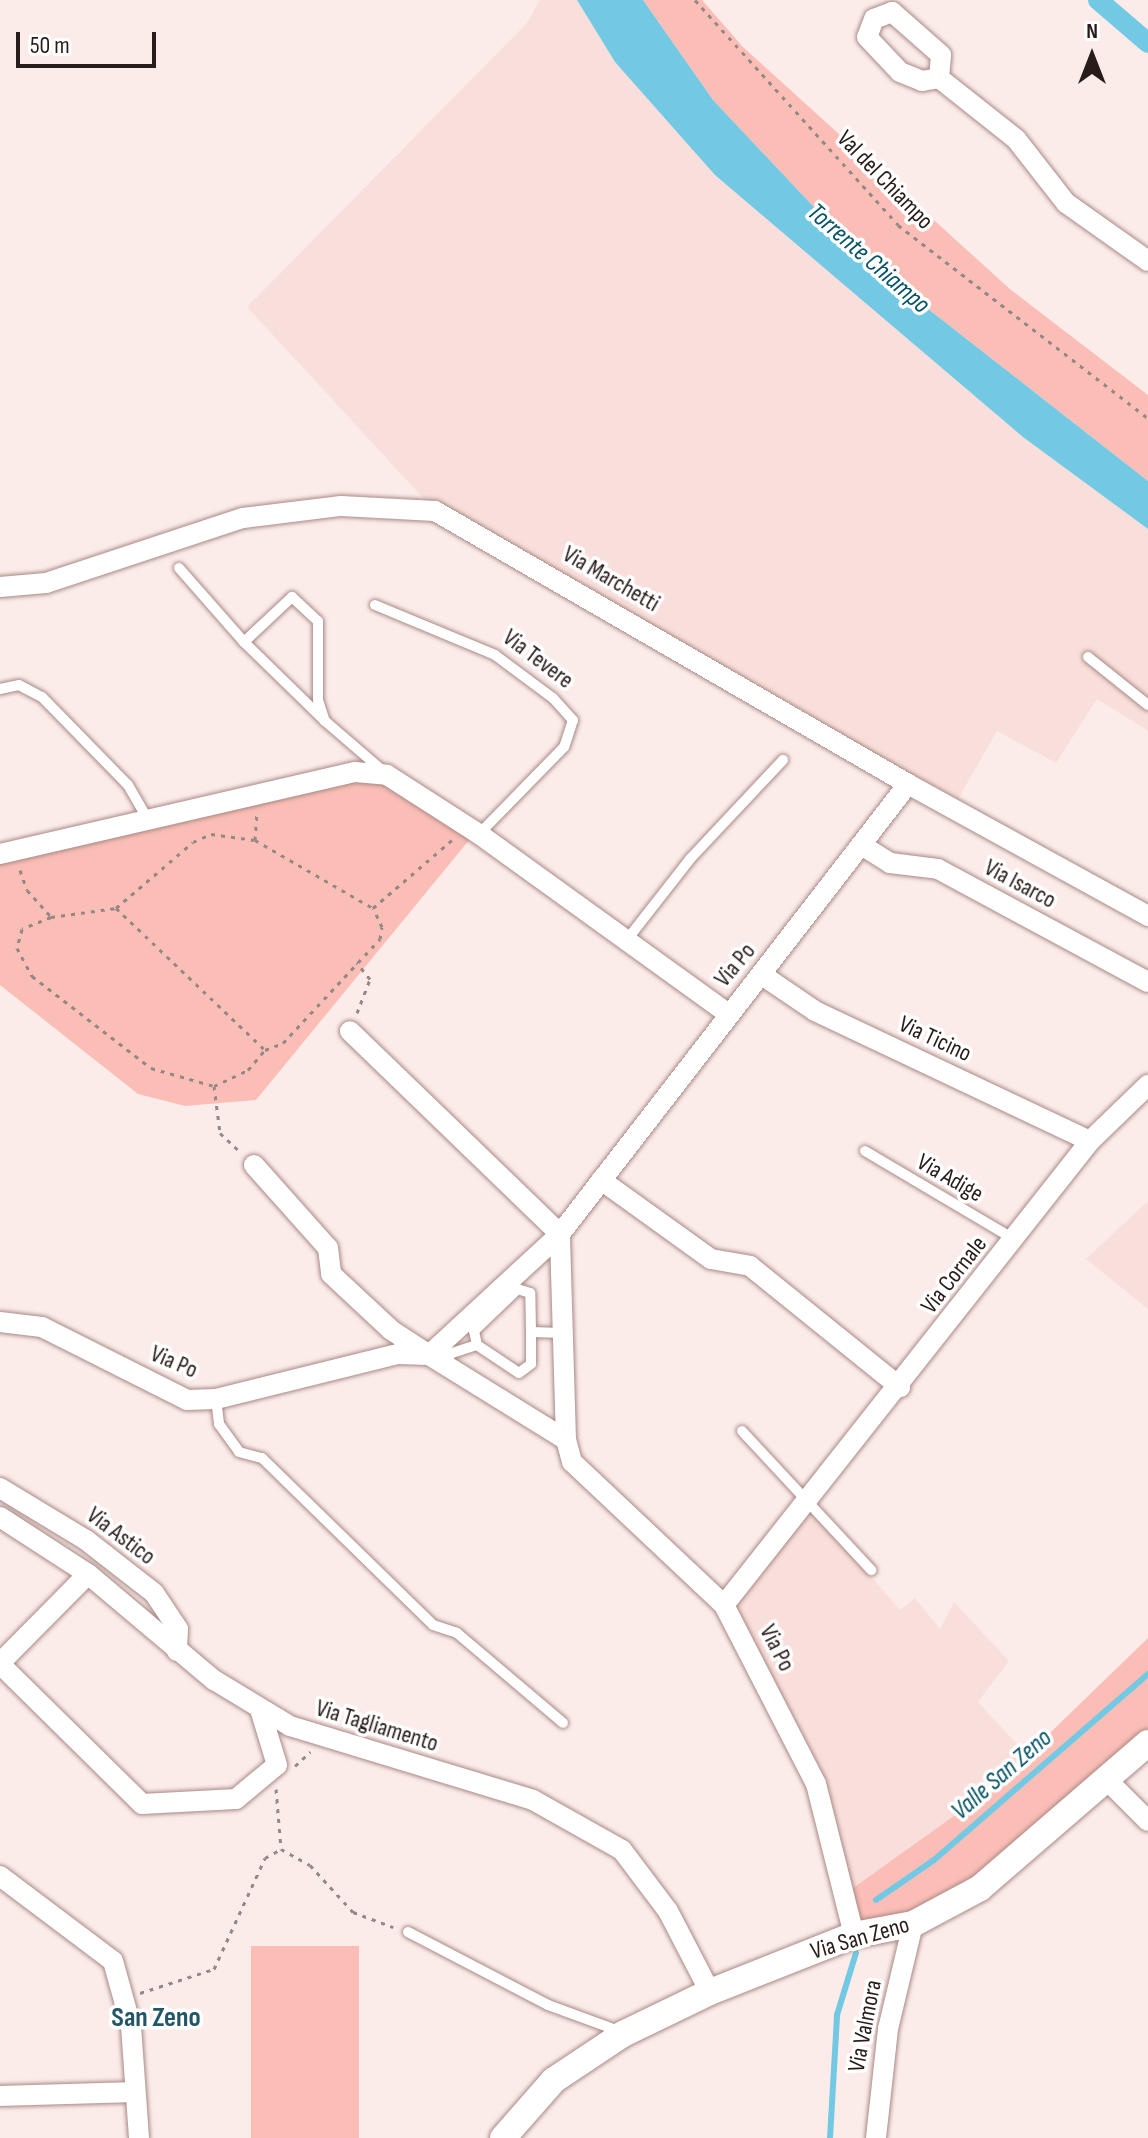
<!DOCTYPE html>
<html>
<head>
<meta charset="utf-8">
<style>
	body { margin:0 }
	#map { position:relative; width:1148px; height:2138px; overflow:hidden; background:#fbecea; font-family:"Sofia Sans Condensed",sans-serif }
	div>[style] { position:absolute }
	.built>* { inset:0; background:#f9dfdb }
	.green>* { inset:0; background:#fbbeb6; transform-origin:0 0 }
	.water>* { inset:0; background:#73c9e4 }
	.stream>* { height:6px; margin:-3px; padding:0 3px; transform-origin:3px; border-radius:3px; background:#73c9e4 }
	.canal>* { height:20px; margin:-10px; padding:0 10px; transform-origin:10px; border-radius:10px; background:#73c9e4 }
	.path>* { height:3px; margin-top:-1.5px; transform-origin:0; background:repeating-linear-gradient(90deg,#958786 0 4px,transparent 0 10px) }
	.roads { filter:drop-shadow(0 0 2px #a98985) drop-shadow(0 0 2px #a98985) }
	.service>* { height:10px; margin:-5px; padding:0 5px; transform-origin:5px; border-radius:5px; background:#fff }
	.minor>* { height:20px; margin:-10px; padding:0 10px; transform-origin:10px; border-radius:10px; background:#fff }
	.tertiary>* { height:26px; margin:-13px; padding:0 13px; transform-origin:13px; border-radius:13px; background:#fff }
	span { translate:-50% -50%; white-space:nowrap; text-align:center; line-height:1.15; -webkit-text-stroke:7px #fff; paint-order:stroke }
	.street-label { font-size:24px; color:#281c1b }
	.water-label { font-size:26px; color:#065366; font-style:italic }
	.quarter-label { font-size:28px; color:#235666; font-weight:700 }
	.north { position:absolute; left:1052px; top:16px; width:80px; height:80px; -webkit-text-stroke:6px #fff; paint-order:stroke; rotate:0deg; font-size:22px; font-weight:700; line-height:32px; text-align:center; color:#281c1b }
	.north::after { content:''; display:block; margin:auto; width:28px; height:36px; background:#281c1b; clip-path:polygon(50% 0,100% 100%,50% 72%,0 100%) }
	.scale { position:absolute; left:16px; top:32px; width:140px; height:36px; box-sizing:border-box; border:4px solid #281c1b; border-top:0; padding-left:10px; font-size:24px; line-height:28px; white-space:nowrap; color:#281c1b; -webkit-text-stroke:6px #fff; paint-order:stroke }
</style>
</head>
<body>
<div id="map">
	<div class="built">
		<div style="clip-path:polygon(540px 0,577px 0,615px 62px,799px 245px,1023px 436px,1148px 529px,1148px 731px,1097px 699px,1056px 763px,997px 731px,953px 808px,435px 511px,247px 307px,527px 23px)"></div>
		<div style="clip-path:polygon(1148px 1201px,1148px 1309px,1086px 1259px)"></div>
		<div style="clip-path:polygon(808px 1503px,900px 1610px,915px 1598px,940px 1629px,954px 1602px,1009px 1661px,978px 1702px,1026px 1754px,993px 1788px,846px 1893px,816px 1784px,724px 1605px)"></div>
	</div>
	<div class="green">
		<div style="clip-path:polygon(643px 0,702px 0,743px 47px,1011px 290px,1148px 395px,1148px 481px,859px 255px,713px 100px)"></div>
		<div style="clip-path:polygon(356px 765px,470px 839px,256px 1100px,185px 1106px,138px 1094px,0 985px,0 845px)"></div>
		<div style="clip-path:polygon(1148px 1638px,1148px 1746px,980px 1888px,854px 1935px,846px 1893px,993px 1788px)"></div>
		<div style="left:251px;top:1946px;width:108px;height:192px"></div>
	</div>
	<div class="water">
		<div style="clip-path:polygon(577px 0,643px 0,713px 100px,859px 255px,1148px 481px,1148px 529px,1023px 437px,715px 175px,615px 62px)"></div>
	</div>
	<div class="stream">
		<div style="left:876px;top:1900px;width:70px;rotate:-34.6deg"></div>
		<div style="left:934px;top:1860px;width:284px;rotate:-41deg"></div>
		<div style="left:830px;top:2138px;width:123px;rotate:-86.7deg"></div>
		<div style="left:837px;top:2015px;width:65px;rotate:-73deg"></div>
	</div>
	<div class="canal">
		<div style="left:1098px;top:0;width:66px;rotate:40.7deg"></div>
	</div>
	<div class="path">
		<div style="left:695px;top:0;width:303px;rotate:47.9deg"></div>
		<div style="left:898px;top:225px;width:316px;rotate:37.7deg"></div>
		<div style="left:255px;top:840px;width:27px;rotate:-86deg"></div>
		<div style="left:20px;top:870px;width:21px;rotate:71deg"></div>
		<div style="left:27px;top:890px;width:36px;rotate:48deg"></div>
		<div style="left:51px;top:917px;width:31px;rotate:158deg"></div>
		<div style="left:22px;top:929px;width:20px;rotate:105deg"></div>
		<div style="left:17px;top:948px;width:32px;rotate:62deg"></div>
		<div style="left:32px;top:976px;width:150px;rotate:37.7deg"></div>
		<div style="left:151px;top:1068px;width:66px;rotate:15.9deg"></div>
		<div style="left:214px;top:1086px;width:38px;rotate:-25deg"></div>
		<div style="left:248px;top:1070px;width:26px;rotate:-50deg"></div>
		<div style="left:265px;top:1050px;width:19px;rotate:-21deg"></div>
		<div style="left:283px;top:1043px;width:142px;rotate:-47deg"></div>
		<div style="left:380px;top:939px;width:12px;rotate:-81deg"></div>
		<div style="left:382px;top:927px;width:21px;rotate:-115deg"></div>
		<div style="left:116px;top:908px;width:101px;rotate:-40.6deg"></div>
		<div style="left:193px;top:842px;width:20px;rotate:-24deg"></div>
		<div style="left:211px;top:834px;width:44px;rotate:7.8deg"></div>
		<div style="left:255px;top:840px;width:136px;rotate:30deg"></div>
		<div style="left:373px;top:908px;width:104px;rotate:-40.7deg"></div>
		<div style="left:51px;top:917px;width:66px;rotate:-7.9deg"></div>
		<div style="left:116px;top:908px;width:206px;rotate:43.6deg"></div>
		<div style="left:357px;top:1013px;width:36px;rotate:-69deg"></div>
		<div style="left:370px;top:979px;width:21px;rotate:-129deg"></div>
		<div style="left:214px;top:1086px;width:47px;rotate:82.7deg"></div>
		<div style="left:220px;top:1133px;width:26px;rotate:43deg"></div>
		<div style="left:295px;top:1766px;width:21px;rotate:-43deg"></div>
		<div style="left:276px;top:1789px;width:60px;rotate:85.2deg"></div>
		<div style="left:281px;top:1849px;width:33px;rotate:29deg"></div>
		<div style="left:310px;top:1865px;width:64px;rotate:47.5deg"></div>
		<div style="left:353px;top:1912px;width:43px;rotate:20.6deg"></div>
		<div style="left:140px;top:1993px;width:78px;rotate:-18deg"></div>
		<div style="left:214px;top:1969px;width:122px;rotate:-65.3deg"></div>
		<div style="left:265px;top:1858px;width:18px;rotate:-29deg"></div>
	</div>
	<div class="roads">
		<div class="service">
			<div style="left:179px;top:568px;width:98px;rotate:48.7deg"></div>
			<div style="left:375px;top:605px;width:130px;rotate:22.6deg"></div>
			<div style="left:495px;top:655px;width:72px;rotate:36.6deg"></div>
			<div style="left:553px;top:698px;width:30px;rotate:48deg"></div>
			<div style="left:573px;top:720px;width:28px;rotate:108deg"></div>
			<div style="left:564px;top:747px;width:122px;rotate:134.3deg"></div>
			<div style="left:1088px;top:657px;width:77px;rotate:38.7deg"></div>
			<div style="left:0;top:689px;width:19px;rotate:-12deg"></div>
			<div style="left:19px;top:685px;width:26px;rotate:28deg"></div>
			<div style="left:42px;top:697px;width:123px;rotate:45.7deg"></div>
			<div style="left:128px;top:785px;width:39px;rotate:60deg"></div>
			<div style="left:325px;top:721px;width:113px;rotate:-135.7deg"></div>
			<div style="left:244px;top:642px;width:66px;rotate:-43.2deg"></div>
			<div style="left:292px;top:597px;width:35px;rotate:43deg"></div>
			<div style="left:318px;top:621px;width:79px;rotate:90deg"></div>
			<div style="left:318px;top:700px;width:22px;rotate:72deg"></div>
			<div style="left:325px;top:721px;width:77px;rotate:40.8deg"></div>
			<div style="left:626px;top:941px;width:104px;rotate:-52deg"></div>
			<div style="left:690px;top:859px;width:136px;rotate:-46.8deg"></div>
			<div style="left:865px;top:1151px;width:173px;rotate:30.6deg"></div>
			<div style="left:531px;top:1332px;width:39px;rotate:-91deg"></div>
			<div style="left:530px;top:1293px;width:13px;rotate:-162deg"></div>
			<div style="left:518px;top:1289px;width:61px;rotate:136.3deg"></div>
			<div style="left:474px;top:1331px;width:14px;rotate:78deg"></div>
			<div style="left:477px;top:1345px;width:50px;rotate:33.7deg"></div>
			<div style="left:519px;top:1373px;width:15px;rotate:-37deg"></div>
			<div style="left:531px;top:1364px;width:32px;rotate:-90deg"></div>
			<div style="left:531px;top:1332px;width:32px;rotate:2deg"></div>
			<div style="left:442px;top:1364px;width:15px;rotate:-48deg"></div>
			<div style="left:452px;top:1353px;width:26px;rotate:-18deg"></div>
			<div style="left:216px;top:1399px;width:25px;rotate:83deg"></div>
			<div style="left:219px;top:1424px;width:34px;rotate:54deg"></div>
			<div style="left:239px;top:1452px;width:24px;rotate:15deg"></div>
			<div style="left:262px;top:1458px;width:239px;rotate:44.3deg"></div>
			<div style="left:433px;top:1625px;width:25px;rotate:18deg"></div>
			<div style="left:457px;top:1633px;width:139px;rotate:40.3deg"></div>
			<div style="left:742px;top:1431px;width:190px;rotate:47.1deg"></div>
			<div style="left:408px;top:1932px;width:158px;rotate:27.5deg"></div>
			<div style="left:548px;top:2005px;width:76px;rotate:20.1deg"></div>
		</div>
		<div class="minor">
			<div style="left:939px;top:78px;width:23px;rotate:-85deg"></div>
			<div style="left:941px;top:55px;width:65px;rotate:-138.7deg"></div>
			<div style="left:892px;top:12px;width:19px;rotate:159deg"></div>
			<div style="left:874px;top:19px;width:19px;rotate:111deg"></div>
			<div style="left:867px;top:37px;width:48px;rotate:46.7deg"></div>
			<div style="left:900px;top:72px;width:24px;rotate:22deg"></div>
			<div style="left:922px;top:81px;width:17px;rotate:-10deg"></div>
			<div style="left:939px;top:78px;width:98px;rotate:38.4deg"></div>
			<div style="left:1016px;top:139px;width:81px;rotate:52deg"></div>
			<div style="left:1066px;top:203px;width:100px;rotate:35.3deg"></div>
			<div style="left:0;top:587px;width:46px;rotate:-5deg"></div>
			<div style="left:46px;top:583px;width:207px;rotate:-18.3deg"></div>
			<div style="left:243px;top:518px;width:99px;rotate:-7deg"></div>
			<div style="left:341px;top:506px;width:94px;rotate:3deg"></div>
			<div style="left:435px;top:511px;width:546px;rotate:29.99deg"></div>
			<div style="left:908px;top:784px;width:274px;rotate:28.8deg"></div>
			<div style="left:863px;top:846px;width:32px;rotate:32deg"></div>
			<div style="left:890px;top:863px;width:48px;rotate:7.1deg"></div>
			<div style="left:938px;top:869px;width:238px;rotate:28.3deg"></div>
			<div style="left:0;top:854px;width:364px;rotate:-13deg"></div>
			<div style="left:355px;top:772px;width:32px;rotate:5deg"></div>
			<div style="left:387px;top:775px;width:109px;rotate:32.7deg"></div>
			<div style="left:479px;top:834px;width:306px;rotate:35.8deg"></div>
			<div style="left:762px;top:975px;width:64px;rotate:34.2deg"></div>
			<div style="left:815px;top:1011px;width:304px;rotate:25.3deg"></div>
			<div style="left:254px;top:1165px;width:111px;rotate:48.3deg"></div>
			<div style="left:328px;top:1248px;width:26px;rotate:83deg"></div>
			<div style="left:331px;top:1274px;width:82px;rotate:43deg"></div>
			<div style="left:391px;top:1330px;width:45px;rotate:33.3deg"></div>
			<div style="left:429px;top:1355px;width:178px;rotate:-42.7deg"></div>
			<div style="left:560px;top:1234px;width:292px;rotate:-136deg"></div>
			<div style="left:601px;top:1180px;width:135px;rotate:35.7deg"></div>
			<div style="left:711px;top:1259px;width:40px;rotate:10deg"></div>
			<div style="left:750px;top:1266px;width:193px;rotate:38.9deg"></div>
			<div style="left:0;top:1322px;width:42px;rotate:6.8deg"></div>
			<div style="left:42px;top:1327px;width:162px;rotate:26.7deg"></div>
			<div style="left:187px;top:1400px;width:29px;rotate:-2deg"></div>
			<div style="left:216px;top:1399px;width:187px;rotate:-13.9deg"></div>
			<div style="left:398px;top:1354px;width:31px;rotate:2deg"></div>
			<div style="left:429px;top:1355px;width:161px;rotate:31.8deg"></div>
			<div style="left:0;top:1488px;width:100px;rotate:31.2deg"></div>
			<div style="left:86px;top:1540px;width:86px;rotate:37.9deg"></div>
			<div style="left:154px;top:1593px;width:43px;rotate:56.3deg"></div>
			<div style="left:178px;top:1629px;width:22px;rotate:93deg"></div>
			<div style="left:0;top:1517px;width:105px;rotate:32.9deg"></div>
			<div style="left:88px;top:1574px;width:165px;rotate:40.1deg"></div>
			<div style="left:214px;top:1680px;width:89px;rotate:31.2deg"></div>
			<div style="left:290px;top:1726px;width:254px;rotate:16.9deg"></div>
			<div style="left:533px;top:1800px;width:102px;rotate:29.3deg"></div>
			<div style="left:622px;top:1850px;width:76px;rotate:53deg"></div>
			<div style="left:668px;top:1911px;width:91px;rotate:62.6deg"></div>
			<div style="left:724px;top:1605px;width:591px;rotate:-51.73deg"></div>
			<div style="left:1090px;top:1141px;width:81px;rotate:-44deg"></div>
			<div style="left:0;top:1663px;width:125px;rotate:-45.3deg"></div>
			<div style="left:0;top:1664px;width:199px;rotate:44.6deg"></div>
			<div style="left:142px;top:1804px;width:94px;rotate:-3deg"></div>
			<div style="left:236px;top:1799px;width:53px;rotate:-39.7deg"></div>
			<div style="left:277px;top:1765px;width:59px;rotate:-106.9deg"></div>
			<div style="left:1107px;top:1780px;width:58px;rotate:45deg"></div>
			<div style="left:0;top:1876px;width:141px;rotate:37deg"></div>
			<div style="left:113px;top:1961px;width:67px;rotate:74.5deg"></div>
			<div style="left:131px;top:2026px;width:112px;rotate:85.9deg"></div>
			<div style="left:854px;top:1935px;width:156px;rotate:-104.1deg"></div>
			<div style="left:816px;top:1784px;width:201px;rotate:-117.2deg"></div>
			<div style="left:724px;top:1605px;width:209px;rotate:-136.7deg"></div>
			<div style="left:572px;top:1462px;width:23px;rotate:-105deg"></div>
			<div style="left:566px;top:1440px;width:206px;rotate:-91.7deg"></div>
			<div style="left:560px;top:1234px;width:569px;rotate:-52.28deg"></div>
			<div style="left:0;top:2096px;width:135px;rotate:-1.7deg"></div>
			<div style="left:876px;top:2138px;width:110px;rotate:-83.7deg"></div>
			<div style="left:888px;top:2029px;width:108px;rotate:-76.6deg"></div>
		</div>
		<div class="tertiary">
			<div style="left:503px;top:2138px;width:77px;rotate:-48.7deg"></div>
			<div style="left:554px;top:2080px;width:83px;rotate:-33.7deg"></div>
			<div style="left:623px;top:2034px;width:97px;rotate:-25.8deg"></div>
			<div style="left:710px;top:1992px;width:155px;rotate:-21.6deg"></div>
			<div style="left:854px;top:1935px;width:60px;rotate:-10.6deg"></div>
			<div style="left:913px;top:1924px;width:76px;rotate:-28.2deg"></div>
			<div style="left:980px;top:1888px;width:222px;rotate:-40.8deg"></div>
		</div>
	</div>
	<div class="street-label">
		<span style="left:885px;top:180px;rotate:46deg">Val del Chiampo</span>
		<span style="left:611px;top:579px;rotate:30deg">Via Marchetti</span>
		<span style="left:538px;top:659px;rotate:37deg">Via Tevere</span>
		<span style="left:1020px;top:884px;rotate:28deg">Via Isarco</span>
		<span style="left:735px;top:965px;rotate:-50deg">Via Po</span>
		<span style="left:935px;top:1039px;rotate:25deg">Via Ticino</span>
		<span style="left:950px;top:1178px;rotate:30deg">Via Adige</span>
		<span style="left:954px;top:1275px;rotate:-52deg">Via Cornale</span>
		<span style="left:174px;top:1362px;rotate:23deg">Via Po</span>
		<span style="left:121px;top:1536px;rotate:37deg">Via Astico</span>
		<span style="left:777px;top:1648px;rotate:63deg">Via Po</span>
		<span style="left:377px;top:1726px;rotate:17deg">Via Tagliamento</span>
		<span style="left:860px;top:1938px;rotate:-16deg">Via San Zeno</span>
		<span style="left:865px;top:2026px;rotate:-79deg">Via Valmora</span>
	</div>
	<div class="water-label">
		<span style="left:868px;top:259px;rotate:41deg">Torrente Chiampo</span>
		<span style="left:1002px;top:1775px;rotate:-41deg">Valle San Zeno</span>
	</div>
	<div class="quarter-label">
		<span style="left:156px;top:2018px">San Zeno</span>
	</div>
	<div class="north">N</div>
	<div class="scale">50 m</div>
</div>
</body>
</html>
